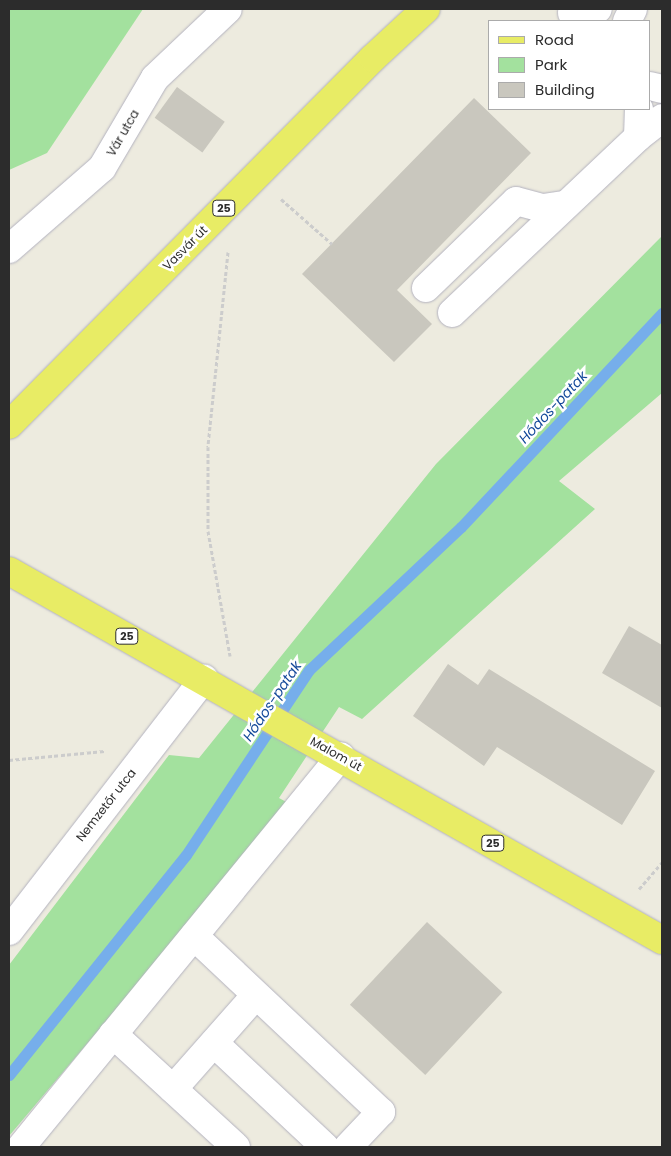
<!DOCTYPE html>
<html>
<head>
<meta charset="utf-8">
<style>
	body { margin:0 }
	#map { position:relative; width:671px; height:1156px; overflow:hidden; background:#edebdf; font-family:Poppins,sans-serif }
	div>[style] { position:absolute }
	.green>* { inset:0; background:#a3e19e }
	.stream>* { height:11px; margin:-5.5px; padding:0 5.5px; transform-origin:5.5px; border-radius:5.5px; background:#76aeeb }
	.building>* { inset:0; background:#c9c7be; transform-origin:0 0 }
	.path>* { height:3px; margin-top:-1.5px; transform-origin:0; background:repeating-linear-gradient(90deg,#ccc 0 4px,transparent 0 6.5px) }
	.roads { filter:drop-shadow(0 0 1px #b3b2bf) drop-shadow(0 0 1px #b3b2bf) }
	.minor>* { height:28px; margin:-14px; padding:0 14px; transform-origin:14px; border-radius:14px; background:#fff }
	.major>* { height:28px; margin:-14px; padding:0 14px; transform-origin:14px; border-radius:14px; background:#e8ec65 }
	span { translate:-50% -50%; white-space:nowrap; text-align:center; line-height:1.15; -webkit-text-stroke:5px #fff; paint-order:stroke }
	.shield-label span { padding:1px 4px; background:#fff; border:1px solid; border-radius:4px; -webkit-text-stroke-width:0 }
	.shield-label { font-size:11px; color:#2c2c2c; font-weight:700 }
	.street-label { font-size:12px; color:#2c2c2c }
	.water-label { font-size:14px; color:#134899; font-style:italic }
	.frame { position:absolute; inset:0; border:10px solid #2c2c2c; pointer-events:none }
	.legend { position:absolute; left:488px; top:20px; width:162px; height:90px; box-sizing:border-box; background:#fff; border:1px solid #ababab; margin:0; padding:6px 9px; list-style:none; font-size:15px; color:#2c2c2c }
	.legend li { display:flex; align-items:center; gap:10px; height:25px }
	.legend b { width:25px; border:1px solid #ababab }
</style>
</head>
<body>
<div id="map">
	<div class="green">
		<div style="clip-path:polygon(9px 9px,143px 9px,47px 153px,9px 170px)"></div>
		<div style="clip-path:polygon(662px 236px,662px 393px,559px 481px,595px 509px,362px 719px,339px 707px,279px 798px,290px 804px,9px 1136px,9px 965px,169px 755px,199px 758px,436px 464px)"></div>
	</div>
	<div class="stream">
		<div style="left:9px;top:1075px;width:282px;rotate:-51.2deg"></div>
		<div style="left:186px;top:855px;width:222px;rotate:-56.4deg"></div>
		<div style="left:309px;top:670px;width:209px;rotate:-43.3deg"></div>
		<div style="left:461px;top:527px;width:294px;rotate:-46.8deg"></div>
	</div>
	<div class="building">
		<div style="left:177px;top:87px;width:59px;height:38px;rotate:36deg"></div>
		<div style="clip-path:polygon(474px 98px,531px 153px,397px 290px,432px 324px,394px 362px,302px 274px)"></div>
		<div style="clip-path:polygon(629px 626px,662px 645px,662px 708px,602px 673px)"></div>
		<div style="clip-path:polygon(448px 664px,478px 685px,489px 669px,655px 771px,622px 825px,497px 747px,484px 766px,413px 716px)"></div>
		<div style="left:427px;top:922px;width:103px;height:113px;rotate:43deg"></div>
	</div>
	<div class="path">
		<div style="left:281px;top:199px;width:68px;rotate:41.4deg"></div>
		<div style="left:228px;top:252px;width:196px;rotate:95.9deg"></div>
		<div style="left:208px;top:447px;width:84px;rotate:90deg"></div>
		<div style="left:208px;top:531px;width:127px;rotate:80deg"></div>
		<div style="left:9px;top:760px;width:96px;rotate:-5.4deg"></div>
		<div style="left:639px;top:889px;width:35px;rotate:-49deg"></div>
	</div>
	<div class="roads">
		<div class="minor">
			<div style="left:572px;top:13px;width:26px;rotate:-9deg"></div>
			<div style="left:627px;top:21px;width:13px;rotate:-63deg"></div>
			<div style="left:650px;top:86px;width:12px;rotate:14deg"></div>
			<div style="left:638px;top:137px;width:31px;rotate:-38deg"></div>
			<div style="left:9px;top:249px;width:123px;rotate:-41.1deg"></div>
			<div style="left:102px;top:168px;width:104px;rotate:-59.5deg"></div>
			<div style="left:155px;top:78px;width:100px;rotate:-43.4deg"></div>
			<div style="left:426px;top:288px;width:125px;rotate:-44deg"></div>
			<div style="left:516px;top:201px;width:28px;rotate:15deg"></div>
			<div style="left:543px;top:208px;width:22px;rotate:-8deg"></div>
			<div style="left:452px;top:313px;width:256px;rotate:-43.4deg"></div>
			<div style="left:638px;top:137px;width:28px;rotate:-88deg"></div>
			<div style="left:9px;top:931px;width:319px;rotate:-52.3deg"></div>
			<div style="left:194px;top:936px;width:257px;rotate:43.3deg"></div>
			<div style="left:381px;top:1112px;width:48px;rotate:133.3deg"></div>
			<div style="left:113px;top:1034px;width:167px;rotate:42.6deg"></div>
			<div style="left:214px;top:1043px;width:152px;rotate:43.1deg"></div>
			<div style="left:173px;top:1089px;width:125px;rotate:-48.6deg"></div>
			<div style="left:21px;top:1147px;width:505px;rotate:-50.7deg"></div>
		</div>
		<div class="major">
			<div style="left:9px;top:425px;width:517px;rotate:-45.24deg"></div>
			<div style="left:373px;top:58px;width:72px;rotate:-42.8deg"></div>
			<div style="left:9px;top:571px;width:750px;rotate:29.47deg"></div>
		</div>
	</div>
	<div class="shield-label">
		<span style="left:224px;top:208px">25</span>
		<span style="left:127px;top:636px">25</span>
		<span style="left:493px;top:843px">25</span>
	</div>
	<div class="street-label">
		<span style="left:123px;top:133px;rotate:-60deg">Vár utca</span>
		<span style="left:185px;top:248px;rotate:-45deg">Vasvár út</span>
		<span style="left:336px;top:754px;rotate:29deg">Malom út</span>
		<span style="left:106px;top:805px;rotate:-52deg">Nemzetőr utca</span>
	</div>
	<div class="water-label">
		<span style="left:553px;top:407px;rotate:-47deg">Hódos-patak</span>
		<span style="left:272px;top:701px;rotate:-56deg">Hódos-patak</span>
	</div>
	<div class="frame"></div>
	<ul class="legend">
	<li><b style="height:6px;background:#e8ec65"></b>Road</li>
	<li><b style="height:14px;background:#a3e19e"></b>Park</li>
	<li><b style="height:14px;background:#c9c7be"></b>Building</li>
	</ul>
</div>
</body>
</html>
